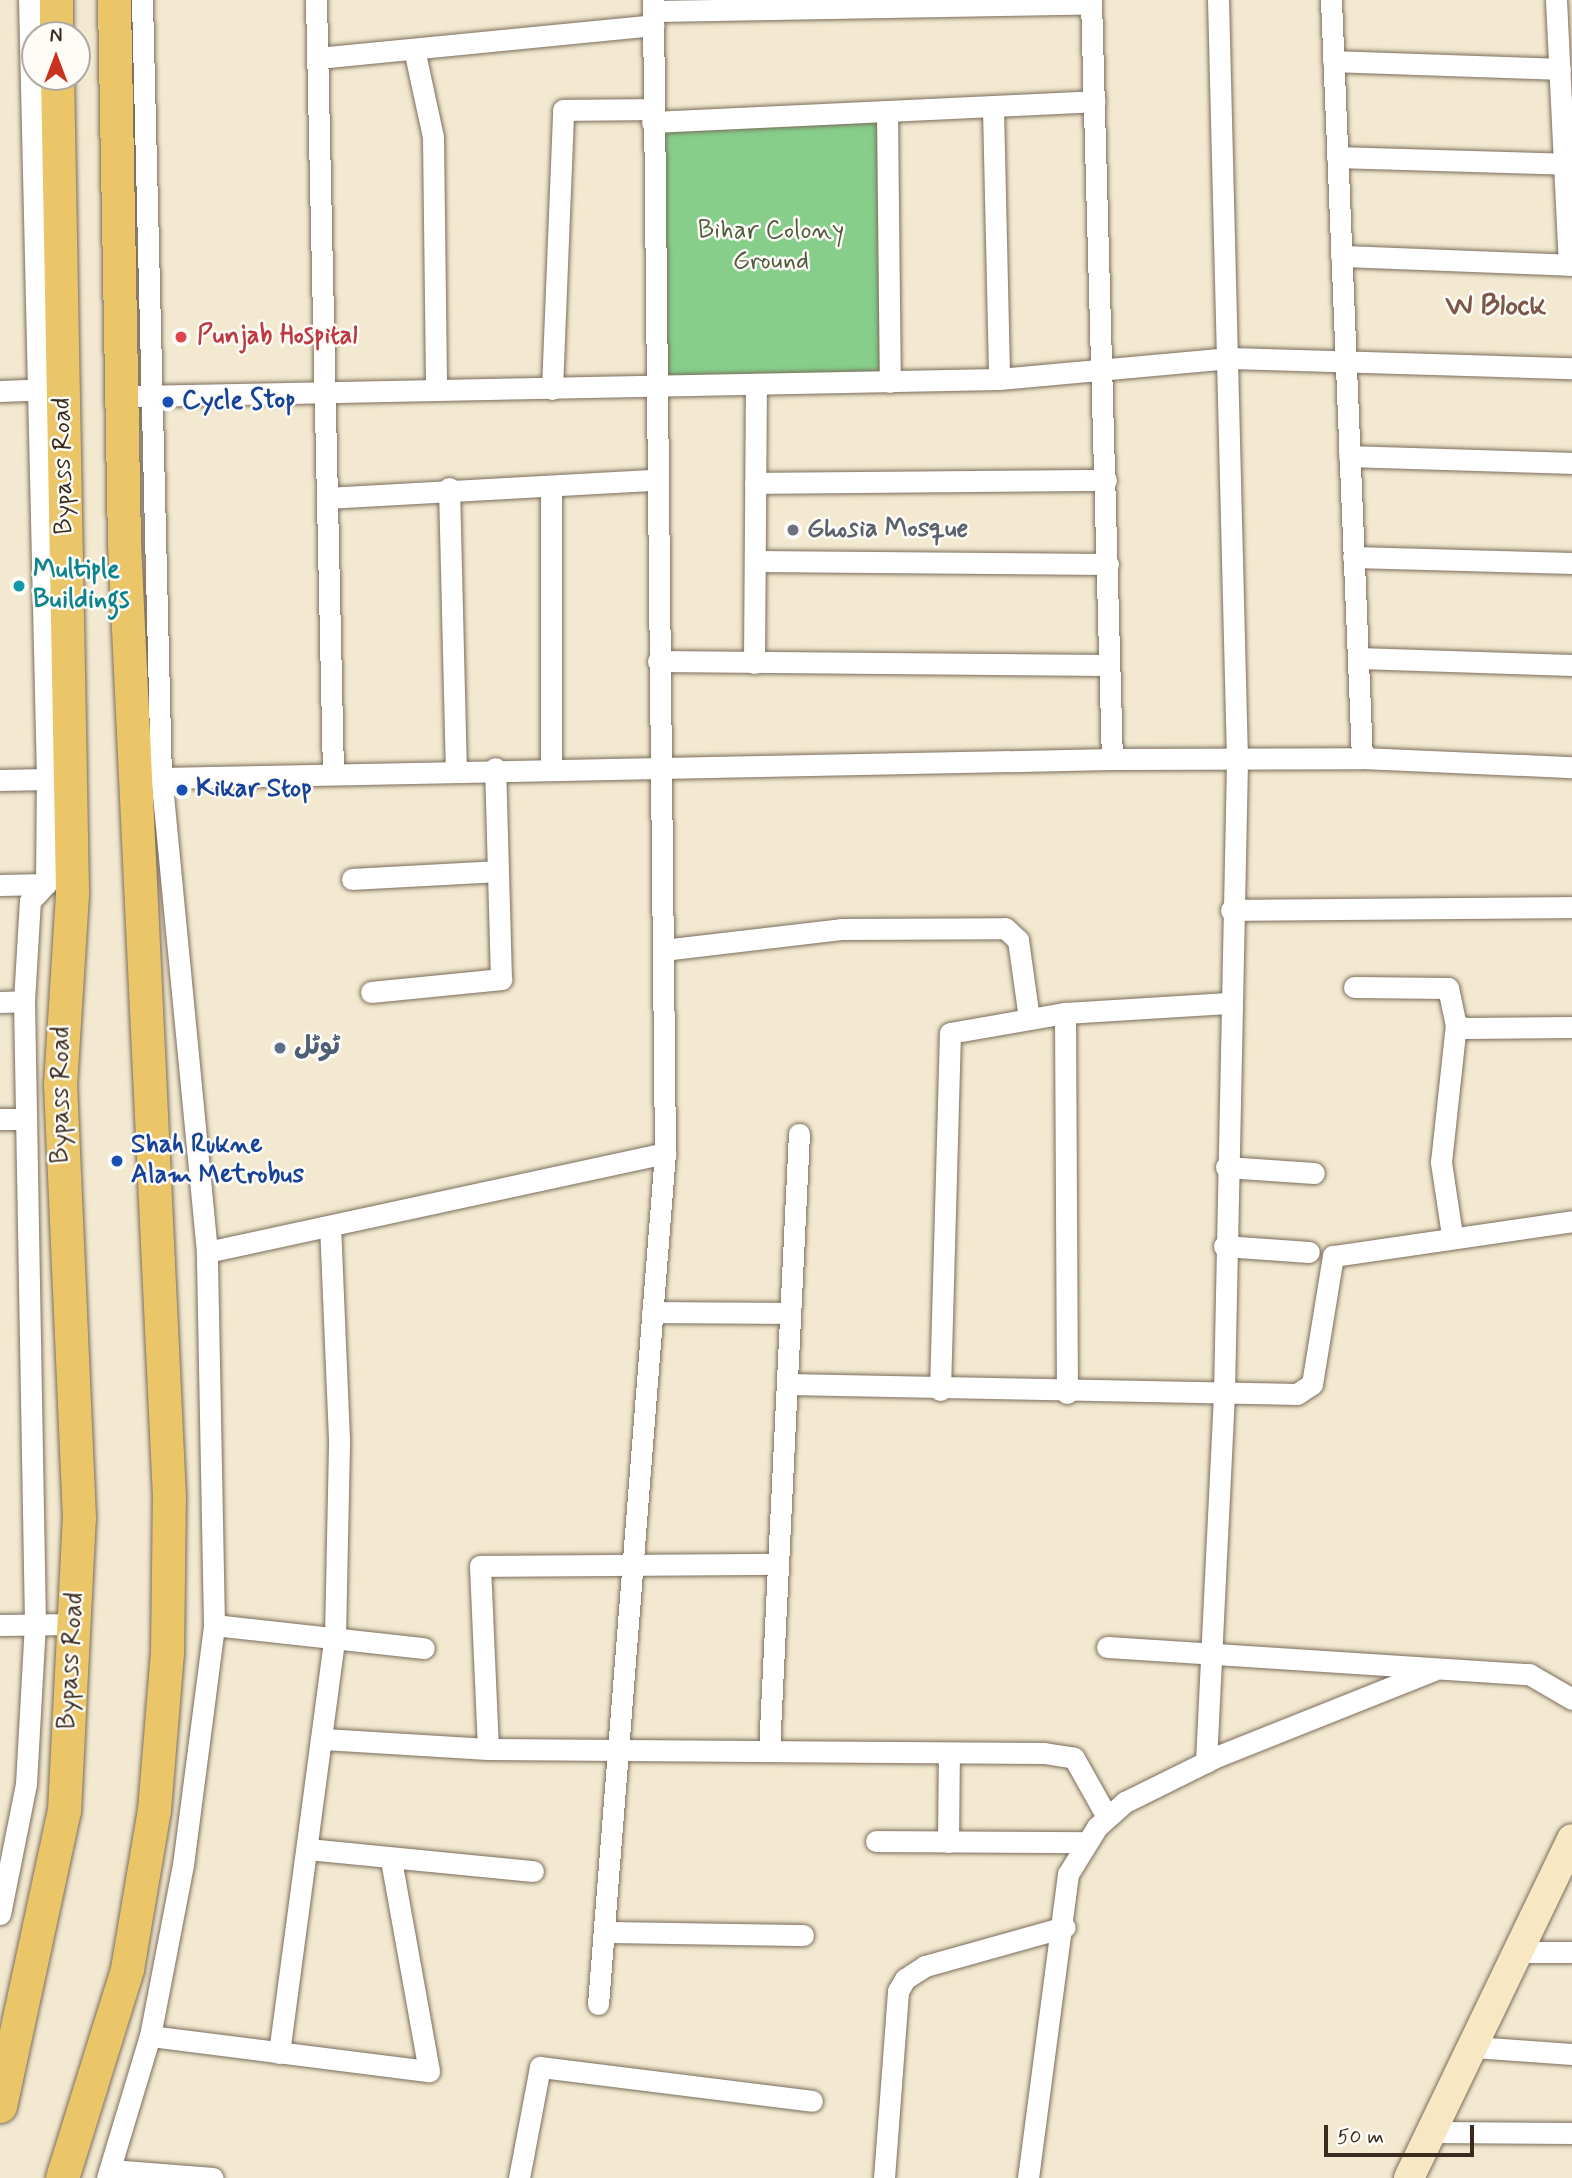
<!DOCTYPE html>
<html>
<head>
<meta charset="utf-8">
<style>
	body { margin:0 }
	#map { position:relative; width:1572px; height:2178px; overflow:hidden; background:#f2e9d0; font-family:Mynerve,"Playpen Sans Arabic",sans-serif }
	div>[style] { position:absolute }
	.green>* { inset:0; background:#86ce8a; transform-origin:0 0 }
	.roads { filter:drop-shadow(0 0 2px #7b6d5c) drop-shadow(0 0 2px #7b6d5c) }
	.street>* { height:21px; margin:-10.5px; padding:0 10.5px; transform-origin:10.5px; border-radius:10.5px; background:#fff }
	.secondary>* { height:30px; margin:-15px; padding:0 15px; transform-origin:15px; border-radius:15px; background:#f7e8c3 }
	.primary>* { height:33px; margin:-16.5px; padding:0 16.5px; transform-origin:16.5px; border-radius:16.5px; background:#ebc669 }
	.dots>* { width:19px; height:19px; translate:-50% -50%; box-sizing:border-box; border:4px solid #fdfcf7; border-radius:50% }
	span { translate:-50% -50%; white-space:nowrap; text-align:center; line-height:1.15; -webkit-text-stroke:5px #fdfcf7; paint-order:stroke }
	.park-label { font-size:26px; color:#525b3e }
	.health-label { font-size:26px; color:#be3a42; font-weight:700 }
	.left { translate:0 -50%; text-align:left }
	.transit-label { font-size:26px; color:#164399; font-weight:700 }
	.street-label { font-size:26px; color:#3b2a1e }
	.worship-label { font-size:26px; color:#5b616d; font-weight:700 }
	.culture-label { font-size:26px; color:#0d838f; font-weight:700 }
	.service-label { font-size:26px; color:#4e5e75; font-weight:700 }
	.quarter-label { font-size:30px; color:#7c5649; font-weight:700 }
	.north { position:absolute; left:21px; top:21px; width:70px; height:70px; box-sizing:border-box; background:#fdfcf7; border:2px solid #afa8a0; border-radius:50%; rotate:0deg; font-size:19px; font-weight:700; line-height:28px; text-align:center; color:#3b2a1e }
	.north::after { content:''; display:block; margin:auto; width:24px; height:32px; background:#c8321e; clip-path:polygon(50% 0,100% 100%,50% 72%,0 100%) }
	.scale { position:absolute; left:1324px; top:2125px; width:150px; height:32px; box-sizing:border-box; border:4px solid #3b2a1e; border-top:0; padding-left:9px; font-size:21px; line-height:24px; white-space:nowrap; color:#3b2a1e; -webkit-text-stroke:5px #fdfcf7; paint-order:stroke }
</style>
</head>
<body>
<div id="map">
	<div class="green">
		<div style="left:884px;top:112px;width:260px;height:232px;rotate:89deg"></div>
	</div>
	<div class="roads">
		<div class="street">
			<div style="left:316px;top:0;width:773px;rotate:88.74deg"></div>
			<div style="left:1091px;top:0;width:759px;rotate:88.42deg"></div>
			<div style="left:1331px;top:0;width:759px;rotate:87.66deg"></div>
			<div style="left:1556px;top:0;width:265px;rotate:87.2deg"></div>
			<div style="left:653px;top:11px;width:438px;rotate:-1deg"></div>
			<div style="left:414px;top:49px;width:90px;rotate:77.8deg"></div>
			<div style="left:433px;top:137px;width:253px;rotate:89.3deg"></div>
			<div style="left:318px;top:58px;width:337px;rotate:-5.6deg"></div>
			<div style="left:1333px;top:61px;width:227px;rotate:2deg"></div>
			<div style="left:993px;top:108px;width:271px;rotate:88.7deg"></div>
			<div style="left:887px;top:112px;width:270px;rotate:89.4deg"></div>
			<div style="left:652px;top:122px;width:443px;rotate:-2.7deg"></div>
			<div style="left:1337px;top:157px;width:235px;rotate:1.7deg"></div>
			<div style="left:1341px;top:256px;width:231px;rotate:2.2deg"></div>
			<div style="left:552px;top:389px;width:279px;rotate:-87.7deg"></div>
			<div style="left:563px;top:110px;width:89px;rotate:-0.6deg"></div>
			<div style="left:0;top:391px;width:53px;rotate:-2.2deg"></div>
			<div style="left:137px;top:396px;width:862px;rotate:-1.13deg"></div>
			<div style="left:999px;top:379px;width:232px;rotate:-5.2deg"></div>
			<div style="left:1230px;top:358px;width:342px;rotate:1.7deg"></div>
			<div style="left:1349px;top:456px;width:223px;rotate:1.8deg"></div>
			<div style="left:755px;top:483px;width:351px;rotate:-0.5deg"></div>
			<div style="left:551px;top:486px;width:281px;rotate:90deg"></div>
			<div style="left:449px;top:488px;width:281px;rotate:88.6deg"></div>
			<div style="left:327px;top:498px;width:327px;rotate:-3.2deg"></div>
			<div style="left:1353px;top:557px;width:219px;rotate:1.6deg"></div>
			<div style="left:756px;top:561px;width:352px;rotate:0.5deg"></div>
			<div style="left:1358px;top:658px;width:214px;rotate:1.9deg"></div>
			<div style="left:658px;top:661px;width:449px;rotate:0.5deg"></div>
			<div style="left:754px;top:663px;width:278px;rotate:-89.6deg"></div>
			<div style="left:161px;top:778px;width:951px;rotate:-1.14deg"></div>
			<div style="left:1112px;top:759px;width:250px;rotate:-0.2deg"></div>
			<div style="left:1362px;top:758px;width:210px;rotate:2.5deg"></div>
			<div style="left:0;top:780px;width:47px;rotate:-1.2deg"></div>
			<div style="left:352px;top:879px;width:146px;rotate:-3.1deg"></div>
			<div style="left:0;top:885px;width:46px;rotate:-1.2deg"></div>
			<div style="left:1231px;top:910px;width:341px;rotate:-0.5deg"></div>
			<div style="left:663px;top:950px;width:179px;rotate:-6.7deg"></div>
			<div style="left:841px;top:929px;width:164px;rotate:-0.3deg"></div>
			<div style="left:1005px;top:928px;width:18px;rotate:43deg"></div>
			<div style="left:1018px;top:940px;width:79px;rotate:82deg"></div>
			<div style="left:1354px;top:987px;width:94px;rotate:0.6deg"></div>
			<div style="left:1448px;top:988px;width:38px;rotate:78deg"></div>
			<div style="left:1456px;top:1025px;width:9px;rotate:18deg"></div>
			<div style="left:1465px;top:1028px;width:107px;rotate:-0.5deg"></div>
			<div style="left:371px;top:992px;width:131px;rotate:-5.7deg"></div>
			<div style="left:501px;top:979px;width:211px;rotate:-91.6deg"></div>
			<div style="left:0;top:1002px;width:24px;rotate:-2deg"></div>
			<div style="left:1065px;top:1013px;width:380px;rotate:89.7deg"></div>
			<div style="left:0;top:1119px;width:23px"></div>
			<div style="left:1226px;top:1167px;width:88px;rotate:3.9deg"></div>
			<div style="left:1452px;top:1235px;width:74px;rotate:-98.6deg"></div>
			<div style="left:1441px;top:1162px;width:138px;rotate:-83.8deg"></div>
			<div style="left:1224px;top:1246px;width:85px;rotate:4deg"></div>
			<div style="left:207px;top:1252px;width:469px;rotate:-12.2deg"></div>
			<div style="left:652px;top:1312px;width:138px;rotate:0.4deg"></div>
			<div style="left:787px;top:1384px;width:510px;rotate:1.12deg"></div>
			<div style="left:1297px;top:1394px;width:18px;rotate:-34deg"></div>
			<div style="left:1312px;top:1384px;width:130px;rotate:-80.7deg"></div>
			<div style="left:1333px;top:1256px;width:242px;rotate:-8.3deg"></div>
			<div style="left:940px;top:1390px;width:357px;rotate:-88.4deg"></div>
			<div style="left:950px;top:1033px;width:117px;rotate:-9.9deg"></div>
			<div style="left:1065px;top:1013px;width:163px;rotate:-3.5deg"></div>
			<div style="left:0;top:1625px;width:74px;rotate:-0.8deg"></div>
			<div style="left:214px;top:1625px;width:211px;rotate:6.3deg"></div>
			<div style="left:1107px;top:1647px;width:423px;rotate:3.7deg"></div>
			<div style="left:1529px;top:1674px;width:50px;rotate:30.2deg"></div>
			<div style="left:324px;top:1739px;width:164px;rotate:3.5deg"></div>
			<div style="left:488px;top:1749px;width:556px;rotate:0.41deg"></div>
			<div style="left:1044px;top:1753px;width:30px;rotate:9deg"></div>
			<div style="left:1074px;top:1758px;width:65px;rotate:60.7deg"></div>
			<div style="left:488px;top:1749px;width:183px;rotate:-92.5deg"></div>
			<div style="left:480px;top:1566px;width:298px;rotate:-0.4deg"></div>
			<div style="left:769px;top:1751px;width:618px;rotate:-87.22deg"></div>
			<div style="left:1206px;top:1762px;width:369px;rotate:-87.2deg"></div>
			<div style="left:1224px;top:1393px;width:633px;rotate:-88.82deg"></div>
			<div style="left:1237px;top:760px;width:760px;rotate:-91.43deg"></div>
			<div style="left:876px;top:1841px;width:210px;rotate:0.3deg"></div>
			<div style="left:948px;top:1842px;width:89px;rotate:-89.4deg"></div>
			<div style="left:308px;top:1849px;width:226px;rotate:5.6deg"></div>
			<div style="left:0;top:1914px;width:133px;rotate:-78.7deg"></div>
			<div style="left:26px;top:1784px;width:160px;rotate:-86.8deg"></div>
			<div style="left:35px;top:1624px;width:623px;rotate:-91.01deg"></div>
			<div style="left:24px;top:1001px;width:100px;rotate:-86.6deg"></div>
			<div style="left:30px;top:901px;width:23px;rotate:-47deg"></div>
			<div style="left:46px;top:884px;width:105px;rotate:-89.5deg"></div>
			<div style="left:47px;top:779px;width:779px;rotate:-91.32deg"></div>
			<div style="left:604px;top:1932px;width:199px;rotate:0.9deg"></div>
			<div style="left:1520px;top:1952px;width:52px"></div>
			<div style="left:598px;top:2004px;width:854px;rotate:-85.5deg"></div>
			<div style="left:665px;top:1153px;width:1153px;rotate:-90.6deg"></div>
			<div style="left:150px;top:2036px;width:281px;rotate:7.2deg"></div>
			<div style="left:429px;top:2071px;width:214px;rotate:-100.2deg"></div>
			<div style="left:1474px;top:2047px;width:98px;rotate:4.1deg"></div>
			<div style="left:279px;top:2053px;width:421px;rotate:-82.4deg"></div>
			<div style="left:335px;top:1636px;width:197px;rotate:-88.8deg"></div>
			<div style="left:339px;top:1439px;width:212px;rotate:-92.4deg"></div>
			<div style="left:1432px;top:2132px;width:140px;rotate:0.4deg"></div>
			<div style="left:111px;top:2170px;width:102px;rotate:4.5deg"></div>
			<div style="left:107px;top:2178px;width:148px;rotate:-73.2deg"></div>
			<div style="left:150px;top:2036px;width:174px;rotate:-79.1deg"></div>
			<div style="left:183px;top:1865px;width:242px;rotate:-82.6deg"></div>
			<div style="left:214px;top:1625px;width:373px;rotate:-91.1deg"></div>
			<div style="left:207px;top:1252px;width:476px;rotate:-95.5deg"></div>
			<div style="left:161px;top:778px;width:778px;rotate:-91.4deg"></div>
			<div style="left:519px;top:2178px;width:113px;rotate:-79.3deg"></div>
			<div style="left:540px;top:2067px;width:274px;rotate:7.1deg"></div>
			<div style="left:884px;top:2178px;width:188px;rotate:-85.7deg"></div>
			<div style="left:898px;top:1991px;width:14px;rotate:-60deg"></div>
			<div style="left:905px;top:1979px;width:24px;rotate:-33deg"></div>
			<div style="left:925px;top:1966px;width:145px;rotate:-15.6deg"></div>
			<div style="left:1028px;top:2178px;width:307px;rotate:-82.5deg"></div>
			<div style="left:1068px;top:1874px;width:55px;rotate:-58.3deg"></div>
			<div style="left:1097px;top:1827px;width:38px;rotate:-42deg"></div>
			<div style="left:1125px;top:1802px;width:104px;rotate:-26.3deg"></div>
			<div style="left:1218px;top:1756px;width:232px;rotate:-21.7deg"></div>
		</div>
		<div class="secondary">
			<div style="left:1409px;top:2178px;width:376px;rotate:-64.3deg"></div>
		</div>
		<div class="primary">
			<div style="left:56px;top:0;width:35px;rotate:90deg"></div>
			<div style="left:0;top:2106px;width:302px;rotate:-77.8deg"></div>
			<div style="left:64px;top:1811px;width:293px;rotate:-87.1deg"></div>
			<div style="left:79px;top:1518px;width:433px;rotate:-92.5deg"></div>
			<div style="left:60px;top:1085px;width:193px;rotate:-86.4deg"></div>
			<div style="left:72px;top:892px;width:815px;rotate:-91.05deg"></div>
			<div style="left:62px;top:2178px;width:219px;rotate:-72.7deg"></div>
			<div style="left:127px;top:1969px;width:161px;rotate:-80.4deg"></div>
			<div style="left:154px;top:1810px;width:158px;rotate:-85.3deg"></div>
			<div style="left:167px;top:1653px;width:156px;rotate:-89.3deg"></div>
			<div style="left:169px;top:1497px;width:956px;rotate:-92.7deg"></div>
			<div style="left:124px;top:542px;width:542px;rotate:-91.06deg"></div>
		</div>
	</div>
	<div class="dots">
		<div style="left:181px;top:337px;background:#e0444e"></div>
		<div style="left:168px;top:402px;background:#1a4fb4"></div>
		<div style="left:793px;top:530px;background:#6b7280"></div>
		<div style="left:19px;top:586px;background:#0f9aa8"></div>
		<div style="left:182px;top:790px;background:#1a4fb4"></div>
		<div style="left:280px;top:1048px;background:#5c6f8a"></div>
		<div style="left:117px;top:1161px;background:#1a4fb4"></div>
	</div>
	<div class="park-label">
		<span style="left:771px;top:247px">Bihar Colony<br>Ground</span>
	</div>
	<div class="health-label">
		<span class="left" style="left:197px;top:337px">Punjab Hospital</span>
	</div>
	<div class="transit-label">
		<span class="left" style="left:182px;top:402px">Cycle Stop</span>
		<span class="left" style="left:196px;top:790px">Kikar Stop</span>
		<span class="left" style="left:131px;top:1161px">Shah Rukne<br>Alam Metrobus</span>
	</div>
	<div class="street-label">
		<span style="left:64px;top:466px;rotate:-91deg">Bypass Road</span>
		<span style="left:62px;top:1095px;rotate:-90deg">Bypass Road</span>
		<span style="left:72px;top:1661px;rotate:-87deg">Bypass Road</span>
	</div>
	<div class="worship-label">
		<span class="left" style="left:807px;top:530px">Ghosia Mosque</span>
	</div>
	<div class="culture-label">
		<span class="left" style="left:33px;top:586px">Multiple<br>Buildings</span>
	</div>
	<div class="service-label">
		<span class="left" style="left:294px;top:1048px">ٹوٹل</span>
	</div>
	<div class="quarter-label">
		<span style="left:1496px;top:306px">W Block</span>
	</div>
	<div class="north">N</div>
	<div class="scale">50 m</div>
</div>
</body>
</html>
